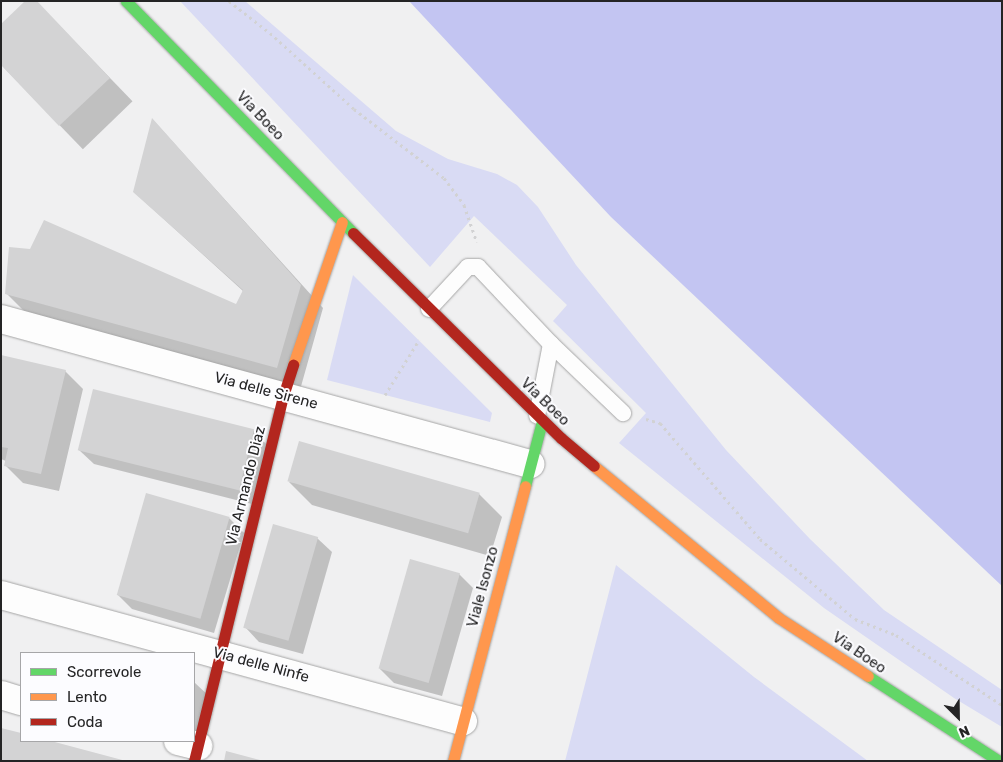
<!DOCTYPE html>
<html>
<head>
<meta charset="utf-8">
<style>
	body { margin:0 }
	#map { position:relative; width:1003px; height:762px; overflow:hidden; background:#f0f0f1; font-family:Rubik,sans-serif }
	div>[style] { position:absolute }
	.green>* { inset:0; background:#d9dbf4 }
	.water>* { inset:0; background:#c3c5f2 }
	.shadow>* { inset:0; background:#0003; transform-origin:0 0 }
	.building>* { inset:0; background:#d3d3d4; transform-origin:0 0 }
	.path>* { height:3px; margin-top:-1.5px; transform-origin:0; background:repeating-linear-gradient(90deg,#d2d2d3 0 2.5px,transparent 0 6.5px) }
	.roads { filter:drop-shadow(0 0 1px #a6a6a6) drop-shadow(0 0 1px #a6a6a6) }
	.lane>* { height:16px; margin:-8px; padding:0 8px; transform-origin:8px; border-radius:8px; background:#fdfdfd }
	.street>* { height:28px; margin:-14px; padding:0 14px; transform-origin:14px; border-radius:14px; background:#fdfdfd }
	.fast>* { height:11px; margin:-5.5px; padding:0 5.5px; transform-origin:5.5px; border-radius:5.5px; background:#63d668 }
	.slow>* { height:11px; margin:-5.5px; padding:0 5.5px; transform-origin:5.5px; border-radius:5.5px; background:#ff974d }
	.jam>* { height:11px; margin:-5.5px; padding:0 5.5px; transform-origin:5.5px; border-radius:5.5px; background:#b3261e }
	span { translate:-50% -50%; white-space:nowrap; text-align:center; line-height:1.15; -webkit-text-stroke:4px #fcfcff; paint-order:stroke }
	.street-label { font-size:15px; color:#242425 }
	.frame { position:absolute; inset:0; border:2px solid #242425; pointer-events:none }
	.legend { position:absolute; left:20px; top:652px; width:175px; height:90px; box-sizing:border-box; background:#fcfcff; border:1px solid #a6a6a8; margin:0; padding:6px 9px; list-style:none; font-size:15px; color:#242425 }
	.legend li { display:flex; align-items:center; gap:10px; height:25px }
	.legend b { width:25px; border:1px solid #a6a6a8 }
	.north { position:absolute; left:933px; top:692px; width:50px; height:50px; -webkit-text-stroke:4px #fcfcff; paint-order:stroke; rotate:157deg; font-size:14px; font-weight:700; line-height:20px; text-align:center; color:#242425 }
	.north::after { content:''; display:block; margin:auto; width:18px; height:22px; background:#242425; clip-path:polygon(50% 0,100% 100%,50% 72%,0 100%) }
</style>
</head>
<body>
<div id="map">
	<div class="green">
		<div style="clip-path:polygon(180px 1px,245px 1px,396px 131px,448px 159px,497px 174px,517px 185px,538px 207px,576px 265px,726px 450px,810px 539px,884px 610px,1002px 690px,1002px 727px,954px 698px,824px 608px,619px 443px,646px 413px,553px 321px,567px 305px,474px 216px,430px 267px)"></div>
		<div style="clip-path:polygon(353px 275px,492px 413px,490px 422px,327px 380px)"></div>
		<div style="clip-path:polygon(616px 565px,754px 677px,868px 761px,565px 761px)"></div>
	</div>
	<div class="water">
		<div style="clip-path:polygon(409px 1px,1002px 1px,1002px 586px,611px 217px)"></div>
	</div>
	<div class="shadow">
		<div style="left:54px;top:20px;width:113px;height:69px;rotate:46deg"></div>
		<div style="clip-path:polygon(153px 120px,323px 308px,300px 390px,29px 316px,7px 294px,237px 306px,243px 291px,134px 192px)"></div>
		<div style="clip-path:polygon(1px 357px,65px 371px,83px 389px,59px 491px,23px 483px,5px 465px,6px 461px,1px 459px)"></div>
		<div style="clip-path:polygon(253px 430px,267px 445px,252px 504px,94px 464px,79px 450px)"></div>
		<div style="clip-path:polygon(289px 482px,479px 494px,502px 517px,490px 556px,312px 505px)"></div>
		<div style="clip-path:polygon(229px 518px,244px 533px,214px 633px,132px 609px,118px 595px)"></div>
		<div style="clip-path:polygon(317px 538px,332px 552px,303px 654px,259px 642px,245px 627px)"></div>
		<div style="clip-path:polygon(459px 574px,473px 588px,442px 696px,394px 683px,380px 669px)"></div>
		<div style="clip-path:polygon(194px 682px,210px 697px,194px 740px)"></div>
	</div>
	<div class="building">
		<div style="clip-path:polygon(25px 1px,37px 1px,110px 78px,59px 126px,1px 65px,1px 24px)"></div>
		<div style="clip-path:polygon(152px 118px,301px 285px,277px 368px,5px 294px,9px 247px,30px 249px,44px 220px,236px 304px,243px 290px,133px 192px)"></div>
		<div style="clip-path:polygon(1px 355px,66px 370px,41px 474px,4px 466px,8px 448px,1px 447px)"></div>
		<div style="left:93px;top:389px;width:166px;height:63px;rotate:14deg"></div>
		<div style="left:299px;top:441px;width:188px;height:42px;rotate:16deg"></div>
		<div style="left:146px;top:493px;width:87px;height:106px;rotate:16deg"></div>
		<div style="left:273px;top:524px;width:47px;height:108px;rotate:16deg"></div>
		<div style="left:410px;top:559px;width:52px;height:114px;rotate:16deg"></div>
		<div style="clip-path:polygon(1px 728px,21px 733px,21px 741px,51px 741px,126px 761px,1px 761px)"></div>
		<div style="clip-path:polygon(226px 751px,260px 760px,260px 761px,224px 761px)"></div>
	</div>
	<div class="path">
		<div style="left:229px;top:1px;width:52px;rotate:38deg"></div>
		<div style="left:270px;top:33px;width:113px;rotate:42.1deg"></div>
		<div style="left:354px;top:109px;width:113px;rotate:37.5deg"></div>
		<div style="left:444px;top:178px;width:34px;rotate:53deg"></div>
		<div style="left:464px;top:205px;width:39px;rotate:71deg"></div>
		<div style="left:385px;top:395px;width:65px;rotate:-58.3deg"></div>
		<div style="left:646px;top:419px;width:15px;rotate:16deg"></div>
		<div style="left:660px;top:423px;width:153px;rotate:49.2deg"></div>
		<div style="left:760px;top:539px;width:124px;rotate:40.1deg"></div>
		<div style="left:855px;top:619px;width:44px;rotate:21.3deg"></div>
		<div style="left:896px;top:635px;width:127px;rotate:33.4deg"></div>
	</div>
	<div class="roads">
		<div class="lane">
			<div style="left:429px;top:309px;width:57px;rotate:-47.1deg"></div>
			<div style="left:468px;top:267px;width:10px"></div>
			<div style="left:478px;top:267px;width:106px;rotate:46.5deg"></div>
			<div style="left:551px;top:344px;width:73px;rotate:101deg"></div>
			<div style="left:551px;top:344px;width:100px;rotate:43.8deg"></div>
		</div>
		<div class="street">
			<div style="left:1px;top:319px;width:549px;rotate:15.33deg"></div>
			<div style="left:1px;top:595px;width:479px;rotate:15.3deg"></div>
			<div style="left:1px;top:695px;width:21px;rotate:17deg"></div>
			<div style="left:178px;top:741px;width:21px;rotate:14deg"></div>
		</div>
		<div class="fast">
			<div style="left:126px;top:1px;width:325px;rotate:45.6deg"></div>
			<div style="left:525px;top:486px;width:67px;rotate:-75.3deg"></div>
			<div style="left:868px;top:676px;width:156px;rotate:33deg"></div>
		</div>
		<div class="slow">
			<div style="left:293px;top:365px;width:151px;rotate:-71.1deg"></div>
			<div style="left:594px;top:466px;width:239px;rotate:39.4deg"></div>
			<div style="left:779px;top:618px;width:106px;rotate:33.1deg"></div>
			<div style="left:453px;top:761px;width:284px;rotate:-75.3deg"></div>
		</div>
		<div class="jam">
			<div style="left:353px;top:233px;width:292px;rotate:44.6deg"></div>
			<div style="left:561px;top:438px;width:43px;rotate:40.3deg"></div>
			<div style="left:194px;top:761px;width:376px;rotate:-76.3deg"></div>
			<div style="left:283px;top:396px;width:33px;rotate:-72deg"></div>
		</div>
	</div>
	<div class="street-label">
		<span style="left:260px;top:116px;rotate:46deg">Via Boeo</span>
		<span style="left:266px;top:391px;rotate:15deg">Via delle Sirene</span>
		<span style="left:545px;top:402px;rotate:44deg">Via Boeo</span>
		<span style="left:246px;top:486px;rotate:-76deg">Via Armando Diaz</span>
		<span style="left:483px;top:587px;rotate:-75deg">Viale Isonzo</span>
		<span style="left:859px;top:653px;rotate:34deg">Via Boeo</span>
		<span style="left:261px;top:665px;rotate:15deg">Via delle Ninfe</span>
	</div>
	<div class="frame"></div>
	<ul class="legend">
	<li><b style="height:6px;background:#63d668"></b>Scorrevole</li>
	<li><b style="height:6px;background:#ff974d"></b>Lento</li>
	<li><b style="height:6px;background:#b3261e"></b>Coda</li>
	</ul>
	<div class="north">N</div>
</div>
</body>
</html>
